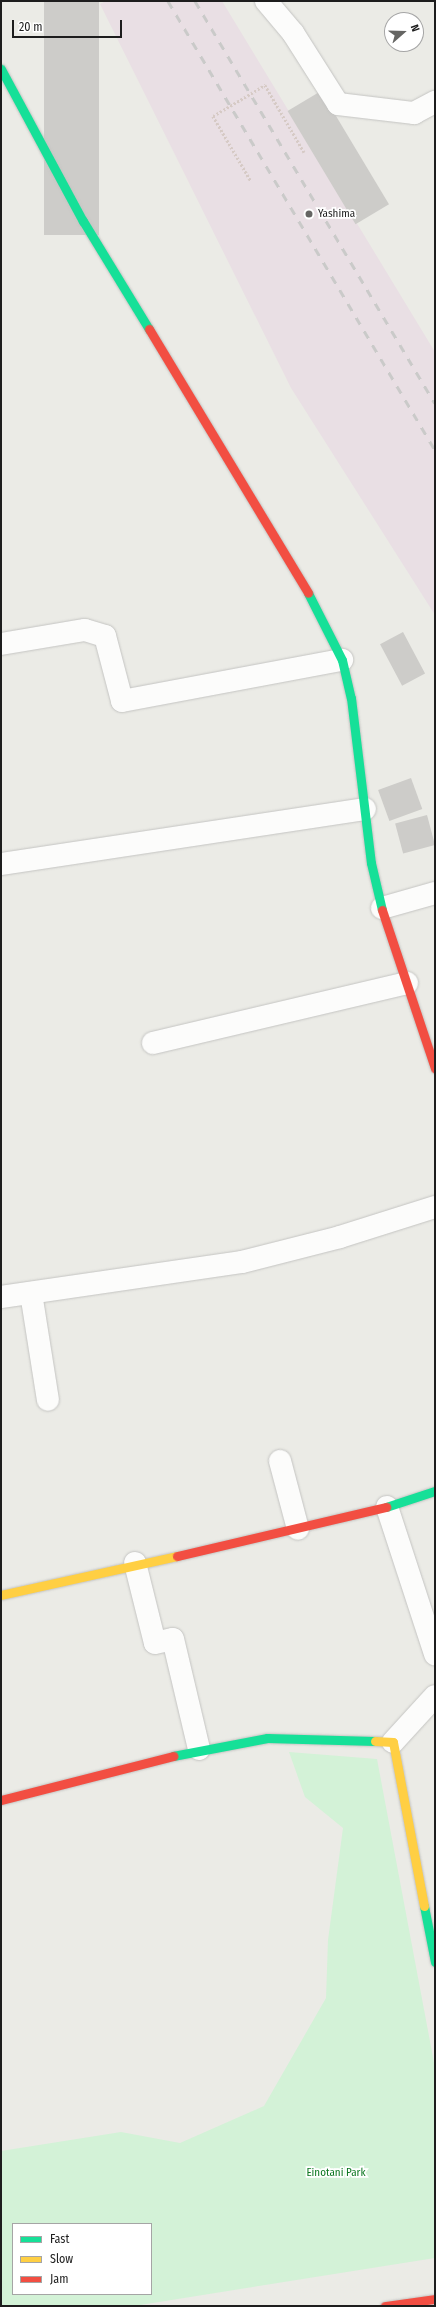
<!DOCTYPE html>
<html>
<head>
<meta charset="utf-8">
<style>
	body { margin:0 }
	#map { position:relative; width:436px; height:2307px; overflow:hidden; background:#ebebe6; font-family:"Fira Sans Condensed",sans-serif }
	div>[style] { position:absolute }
	.industrial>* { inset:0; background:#e9dfe4 }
	.park>* { inset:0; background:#d3f2d7 }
	.building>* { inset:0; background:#cdccc9; transform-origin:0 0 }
	.path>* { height:2.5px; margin-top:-1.25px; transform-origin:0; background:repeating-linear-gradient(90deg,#d6cac5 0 2px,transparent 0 4px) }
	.roads { filter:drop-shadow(0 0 1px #c4c4c2) drop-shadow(0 0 1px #c4c4c2) }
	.street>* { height:22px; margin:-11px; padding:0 11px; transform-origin:11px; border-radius:11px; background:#fcfcfb }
	.fast>* { height:9px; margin:-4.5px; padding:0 4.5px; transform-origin:4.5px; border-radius:4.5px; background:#16e098 }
	.slow>* { height:9px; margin:-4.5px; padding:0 4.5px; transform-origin:4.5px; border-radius:4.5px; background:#ffcf43 }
	.jam>* { height:9px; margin:-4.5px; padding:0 4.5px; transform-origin:4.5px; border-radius:4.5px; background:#f24e42 }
	.rail>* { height:3px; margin-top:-1.5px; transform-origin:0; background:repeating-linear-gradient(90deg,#cacac9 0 8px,transparent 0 16px) }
	.path-bridge>* { height:2.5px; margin-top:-1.25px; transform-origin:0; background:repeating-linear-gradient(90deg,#d6cac5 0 2px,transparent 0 4px) }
	.dots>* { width:11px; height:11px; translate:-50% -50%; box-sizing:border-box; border:2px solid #fff; border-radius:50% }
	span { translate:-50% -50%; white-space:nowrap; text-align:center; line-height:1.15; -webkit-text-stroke:3.5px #fff; paint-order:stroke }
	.poi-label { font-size:11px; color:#1d1d1d }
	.left { translate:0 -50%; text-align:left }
	.park-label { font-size:11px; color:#0d7822 }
	.frame { position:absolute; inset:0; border:2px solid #1d1d1d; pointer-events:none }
	.legend { position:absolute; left:12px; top:2223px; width:140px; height:72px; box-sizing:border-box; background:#fff; border:1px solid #a5a5a5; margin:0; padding:5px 7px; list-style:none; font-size:12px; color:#1d1d1d }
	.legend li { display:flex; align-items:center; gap:8px; height:20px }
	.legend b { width:20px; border:1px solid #a5a5a5 }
	.north { position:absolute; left:384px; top:12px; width:40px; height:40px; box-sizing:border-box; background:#fff; border:1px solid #a5a5a5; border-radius:50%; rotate:70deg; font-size:11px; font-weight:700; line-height:16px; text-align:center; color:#1d1d1d }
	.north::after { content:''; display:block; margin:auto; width:14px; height:18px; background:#656563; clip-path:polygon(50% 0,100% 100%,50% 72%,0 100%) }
	.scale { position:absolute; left:12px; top:20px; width:110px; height:18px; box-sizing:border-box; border:2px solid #1d1d1d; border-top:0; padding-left:5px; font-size:12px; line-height:14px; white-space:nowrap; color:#1d1d1d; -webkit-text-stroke:3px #fff; paint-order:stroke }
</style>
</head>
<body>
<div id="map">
	<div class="industrial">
		<div style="clip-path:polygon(106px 1px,222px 1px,435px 352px,435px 615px,291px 388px,100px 4px)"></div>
	</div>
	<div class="park">
		<div style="clip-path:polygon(evenodd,289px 1752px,377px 1759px,435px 2068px,435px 2258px,134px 2306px,1px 2306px,1px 2151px,121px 2132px,180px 2143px,264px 2106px,326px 1998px,328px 1940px,343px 1828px,305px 1797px,289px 1752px,13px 2224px,151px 2224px,151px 2294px,13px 2294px,13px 2224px)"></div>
	</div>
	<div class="building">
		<div style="left:44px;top:1px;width:55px;height:234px"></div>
		<div style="left:321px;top:91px;width:132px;height:39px;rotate:59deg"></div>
		<div style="left:403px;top:632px;width:47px;height:26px;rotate:62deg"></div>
		<div style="left:411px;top:778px;width:33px;height:35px;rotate:70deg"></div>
		<div style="left:427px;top:815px;width:31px;height:33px;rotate:75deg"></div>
	</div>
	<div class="path">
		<div style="left:265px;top:85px;width:78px;rotate:59.8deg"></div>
		<div style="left:213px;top:116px;width:75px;rotate:59.7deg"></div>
	</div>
	<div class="roads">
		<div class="street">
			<div style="left:266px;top:1px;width:42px;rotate:49.8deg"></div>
			<div style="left:293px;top:33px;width:84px;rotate:57.6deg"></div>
			<div style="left:338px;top:104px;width:77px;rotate:6.8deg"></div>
			<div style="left:414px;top:113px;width:24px;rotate:-28deg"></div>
			<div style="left:1px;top:644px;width:85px;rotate:-9.5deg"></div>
			<div style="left:85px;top:630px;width:21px;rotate:17deg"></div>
			<div style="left:105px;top:636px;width:67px;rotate:75.3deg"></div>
			<div style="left:122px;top:701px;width:224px;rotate:-10.6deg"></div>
			<div style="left:1px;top:864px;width:368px;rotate:-8.6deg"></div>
			<div style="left:382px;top:908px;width:55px;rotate:-15.8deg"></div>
			<div style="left:153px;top:1043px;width:261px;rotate:-13.3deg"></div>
			<div style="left:31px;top:1293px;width:108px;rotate:81deg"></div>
			<div style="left:1px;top:1297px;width:244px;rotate:-8.3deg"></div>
			<div style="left:242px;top:1262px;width:101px;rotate:-14.3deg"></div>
			<div style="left:340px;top:1237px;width:100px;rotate:-17.5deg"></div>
			<div style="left:280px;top:1461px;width:70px;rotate:75.2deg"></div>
			<div style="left:387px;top:1507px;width:155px;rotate:71.9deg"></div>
			<div style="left:135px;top:1563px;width:82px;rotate:76deg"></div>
			<div style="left:155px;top:1643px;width:18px;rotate:-13deg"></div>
			<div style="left:173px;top:1639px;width:113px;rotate:76.7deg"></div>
			<div style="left:393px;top:1742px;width:62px;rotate:-47.6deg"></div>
		</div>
		<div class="fast">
			<div style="left:1px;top:69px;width:173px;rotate:61.7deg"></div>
			<div style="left:83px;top:221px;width:127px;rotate:58.6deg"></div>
			<div style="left:308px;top:593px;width:75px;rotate:63.1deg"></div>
			<div style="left:342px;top:660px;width:39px;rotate:77deg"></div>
			<div style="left:351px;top:698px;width:166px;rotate:83.1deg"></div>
			<div style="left:371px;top:863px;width:48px;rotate:76.8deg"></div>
			<div style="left:386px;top:1507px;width:52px;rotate:-18.1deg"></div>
			<div style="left:173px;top:1756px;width:96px;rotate:-10.8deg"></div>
			<div style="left:267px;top:1738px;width:108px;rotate:1.6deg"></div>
			<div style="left:424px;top:1906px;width:57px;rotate:78.9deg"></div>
		</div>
		<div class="slow">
			<div style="left:1px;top:1595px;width:180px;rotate:-12.5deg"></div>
			<div style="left:375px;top:1741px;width:18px;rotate:3deg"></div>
			<div style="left:393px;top:1742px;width:167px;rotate:79.3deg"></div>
		</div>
		<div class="jam">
			<div style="left:149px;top:329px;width:308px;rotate:58.9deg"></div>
			<div style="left:382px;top:910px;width:167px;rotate:71.5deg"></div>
			<div style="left:177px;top:1556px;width:215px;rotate:-13.2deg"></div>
			<div style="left:1px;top:1800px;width:178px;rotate:-14.3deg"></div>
			<div style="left:385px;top:2306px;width:50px;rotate:-8deg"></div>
		</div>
	</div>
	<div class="rail">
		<div style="left:168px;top:1px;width:522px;rotate:59.26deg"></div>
		<div style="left:195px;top:1px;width:468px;rotate:59.2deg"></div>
	</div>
	<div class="path-bridge">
		<div style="left:213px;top:116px;width:61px;rotate:-30.8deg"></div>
	</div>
	<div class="dots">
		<div style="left:309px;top:214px;background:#656563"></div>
	</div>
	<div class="poi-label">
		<span class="left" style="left:318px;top:214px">Yashima</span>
	</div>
	<div class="park-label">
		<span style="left:336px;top:2173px">Einotani Park</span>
	</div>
	<div class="frame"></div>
	<ul class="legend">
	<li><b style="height:5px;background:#16e098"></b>Fast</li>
	<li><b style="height:5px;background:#ffcf43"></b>Slow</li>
	<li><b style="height:5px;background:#f24e42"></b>Jam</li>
	</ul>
	<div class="north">N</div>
	<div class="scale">20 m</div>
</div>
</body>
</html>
